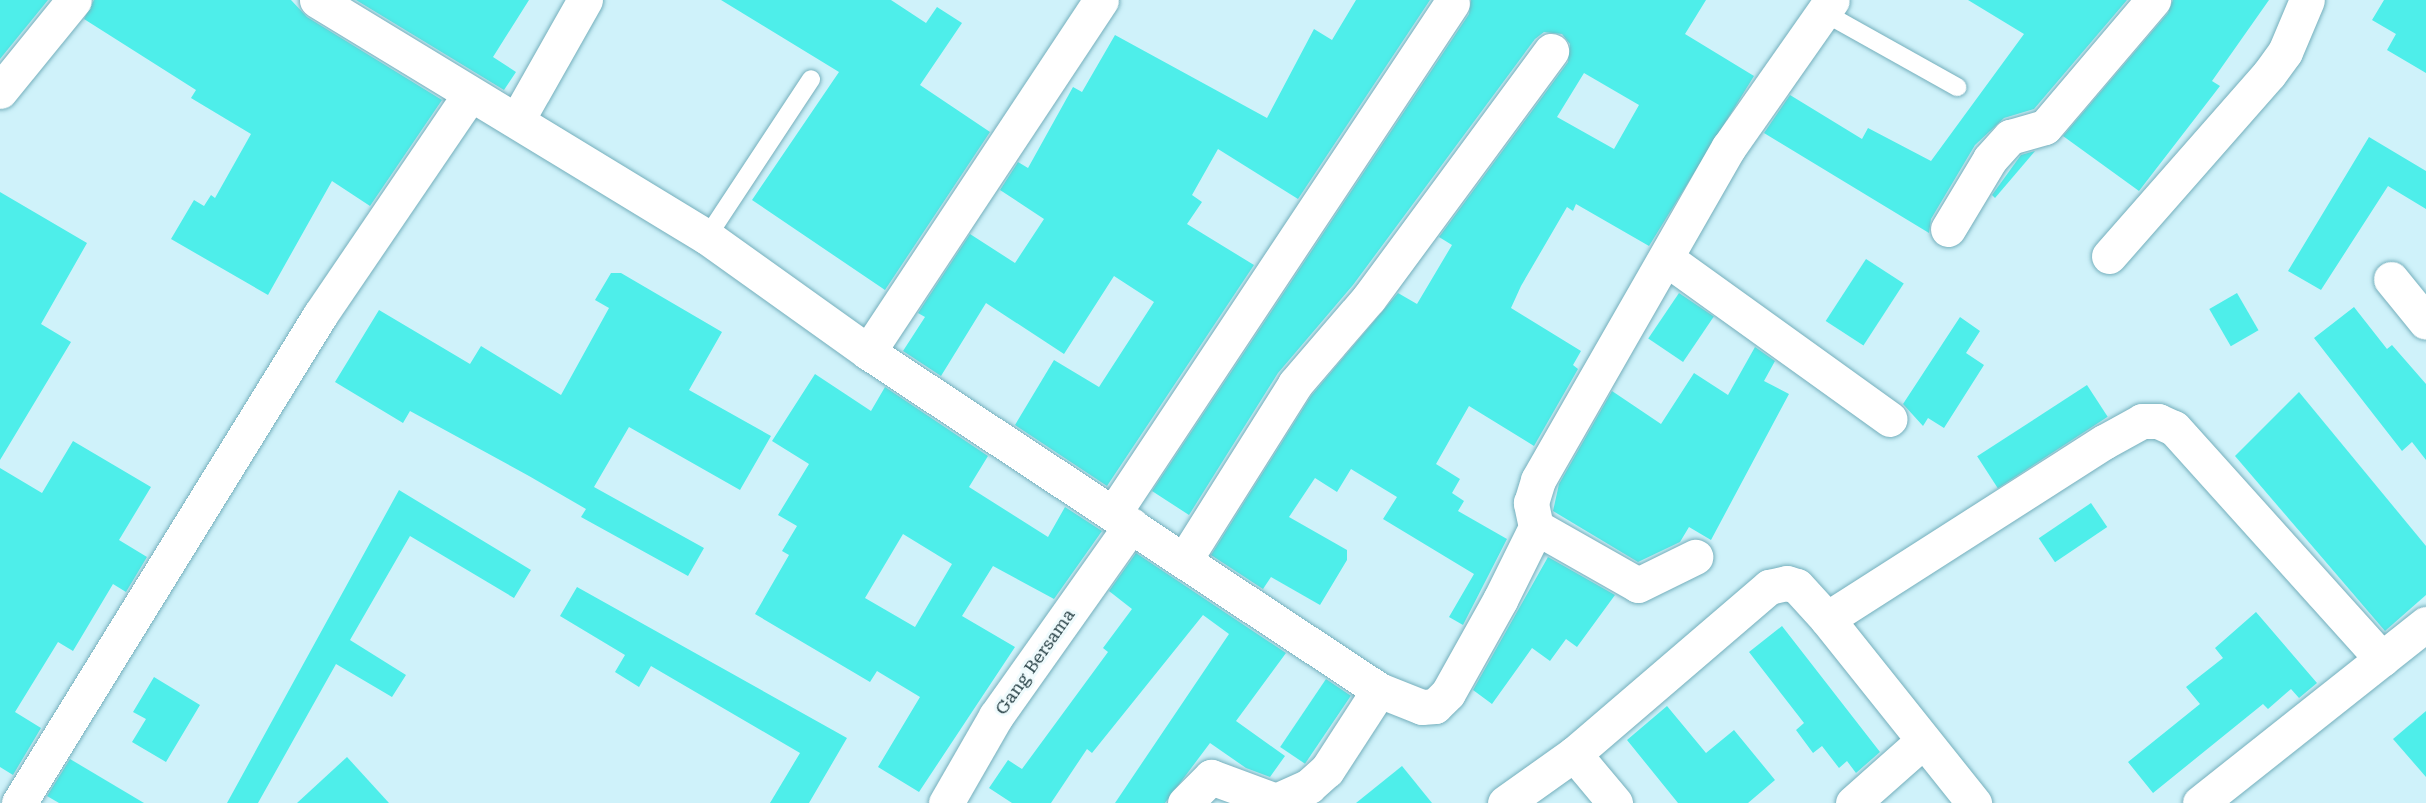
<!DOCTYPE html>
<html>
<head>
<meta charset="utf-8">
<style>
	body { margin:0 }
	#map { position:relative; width:2426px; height:803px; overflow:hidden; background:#cff2fa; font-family:"Roboto Serif",serif }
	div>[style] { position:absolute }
	.building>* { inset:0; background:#4eeeea; transform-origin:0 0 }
	.roads { filter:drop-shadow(0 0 2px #75afbc) drop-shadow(0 0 2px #75afbc) }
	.service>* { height:18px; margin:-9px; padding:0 9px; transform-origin:9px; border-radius:9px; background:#fff }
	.minor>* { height:35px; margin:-17.5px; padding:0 17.5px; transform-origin:17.5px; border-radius:17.5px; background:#fff }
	span { translate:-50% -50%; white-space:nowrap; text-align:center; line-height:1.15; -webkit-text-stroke:6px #effbfd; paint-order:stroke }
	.street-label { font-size:18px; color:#294247 }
</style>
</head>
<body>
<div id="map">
	<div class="building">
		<div style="clip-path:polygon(0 0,48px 0,0 59px)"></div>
		<div style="clip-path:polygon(94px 0,291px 0,307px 17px,442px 100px,370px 206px,332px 181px,268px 295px,171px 239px,194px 200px,204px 206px,211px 195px,215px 198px,251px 134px,191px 98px,196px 90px,84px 19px)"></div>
		<div style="clip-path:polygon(356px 0,529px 0,493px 57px,516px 72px,504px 90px)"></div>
		<div style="clip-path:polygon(721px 0,891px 0,926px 23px,937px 7px,962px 23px,920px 85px,990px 132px,885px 290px,752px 200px,839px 72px)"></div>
		<div style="clip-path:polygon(1356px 0,1430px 0,1298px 199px,1218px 149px,1192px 195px,1202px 202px,1187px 224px,1254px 265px,1107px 486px,1015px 425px,1054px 360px,1099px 387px,1154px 302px,1114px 276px,1064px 354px,986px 303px,941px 376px,903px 351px,925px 317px,918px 313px,970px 234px,1015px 263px,1044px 219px,1000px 190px,1018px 162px,1028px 168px,1073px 87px,1082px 92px,1115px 35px,1267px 118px,1314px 29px,1332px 40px)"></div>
		<div style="clip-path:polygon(evenodd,1471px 0,1706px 0,1685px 34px,1754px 76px,1649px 246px,1576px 204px,1573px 211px,1567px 207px,1521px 286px,1511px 308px,1581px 351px,1573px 365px,1578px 369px,1534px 446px,1469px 406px,1436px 464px,1460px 479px,1452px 493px,1464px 501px,1458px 511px,1507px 539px,1463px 625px,1449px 617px,1474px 574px,1383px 519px,1397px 497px,1351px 469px,1337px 492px,1315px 478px,1289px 517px,1347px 550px,1347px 560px,1320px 605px,1271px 577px,1263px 589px,1211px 555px,1311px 396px,1398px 293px,1417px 304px,1452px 245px,1439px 237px,1568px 62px,1570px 44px,1562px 34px,1544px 32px,1535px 39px,1353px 285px,1278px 373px,1189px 515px,1152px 491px,1469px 14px,1471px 0,1584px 73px,1639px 105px,1614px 149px,1557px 117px,1584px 73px)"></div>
		<div style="clip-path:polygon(1968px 0,2127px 0,2034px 109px,2004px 118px,1975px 145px,1931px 219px,1929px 233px,1764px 133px,1790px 95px,1862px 139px,1868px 128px,1931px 161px,2024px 34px)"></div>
		<div style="clip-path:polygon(2173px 0,2269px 0,2212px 81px,2220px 86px,2139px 191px,2063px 136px,2168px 13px)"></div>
		<div style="clip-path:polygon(2384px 0,2426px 0,2426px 73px,2387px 50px,2396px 34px,2372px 20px)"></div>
		<div style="clip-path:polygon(2369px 137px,2426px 171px,2426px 209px,2388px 186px,2321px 290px,2288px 271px)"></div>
		<div style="clip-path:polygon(2035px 151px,1995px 198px,1992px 195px,2021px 155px)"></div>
		<div style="clip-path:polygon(0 192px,87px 243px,41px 324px,71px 342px,0 460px)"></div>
		<div style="left:1866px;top:259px;width:45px;height:74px;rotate:33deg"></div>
		<div style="clip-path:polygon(611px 273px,621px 273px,722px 332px,689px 390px,771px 436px,740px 490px,629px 427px,594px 487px,704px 548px,688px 576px,581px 517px,586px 509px,529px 476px,410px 411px,403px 423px,335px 382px,379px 310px,470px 364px,481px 346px,561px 395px,609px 308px,595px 300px)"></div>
		<div style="left:1679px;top:293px;width:42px;height:55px;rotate:34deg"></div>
		<div style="left:2237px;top:293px;width:43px;height:32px;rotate:60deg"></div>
		<div style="clip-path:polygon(2354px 307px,2387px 349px,2392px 345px,2426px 384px,2426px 460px,2412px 442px,2402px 451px,2314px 338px)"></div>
		<div style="clip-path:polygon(1960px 317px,1980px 331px,1966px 353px,1984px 365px,1944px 428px,1928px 418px,1923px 426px,1903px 404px)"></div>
		<div style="clip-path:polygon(1755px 347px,1775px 361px,1764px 381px,1789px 394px,1711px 540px,1689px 527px,1680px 542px,1638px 562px,1553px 511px,1559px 484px,1612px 391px,1661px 424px,1694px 373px,1728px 395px)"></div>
		<div style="clip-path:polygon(evenodd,815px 374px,871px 411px,885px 387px,988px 456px,969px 487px,1048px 537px,1065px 507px,1102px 531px,1054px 599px,993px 566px,962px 616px,1015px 647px,919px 792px,878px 767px,920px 697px,877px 671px,870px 682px,755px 614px,789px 555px,782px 551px,797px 526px,778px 515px,809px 464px,772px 441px,815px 374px,903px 534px,952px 564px,915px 627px,865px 598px,903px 534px)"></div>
		<div style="left:2087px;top:385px;width:38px;height:131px;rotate:57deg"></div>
		<div style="clip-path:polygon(2299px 392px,2426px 546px,2426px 595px,2385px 631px,2235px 456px)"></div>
		<div style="clip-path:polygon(73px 441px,151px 487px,119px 540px,147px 557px,126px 592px,113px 584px,73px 651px,58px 642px,15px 712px,41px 728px,13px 775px,0 767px,0 468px,42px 493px)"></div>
		<div style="clip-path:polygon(399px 490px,531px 570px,514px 598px,410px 536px,350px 640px,406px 675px,392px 697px,336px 664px,258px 803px,227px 803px)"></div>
		<div style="left:2091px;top:503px;width:29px;height:63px;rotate:56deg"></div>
		<div style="clip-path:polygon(1136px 553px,1286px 653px,1236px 721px,1285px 756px,1270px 777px,1246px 768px,1210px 743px,1165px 803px,1115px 803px,1229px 634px,1203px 615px,1092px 753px,1087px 749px,1051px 803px,1012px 803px,989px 788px,1008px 760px,1022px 769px,1108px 652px,1103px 648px,1132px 609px,1109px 591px)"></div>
		<div style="clip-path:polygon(1548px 557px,1615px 595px,1577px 647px,1566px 639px,1550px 661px,1532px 648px,1492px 704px,1473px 690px)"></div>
		<div style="clip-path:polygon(577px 587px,847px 738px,809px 803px,770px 803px,800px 753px,651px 666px,639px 687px,615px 672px,625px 655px,560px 616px)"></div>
		<div style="clip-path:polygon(2256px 612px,2317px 683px,2299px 698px,2291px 689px,2268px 709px,2263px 704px,2153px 793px,2128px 762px,2200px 704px,2186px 687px,2223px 658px,2215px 648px)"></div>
		<div style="clip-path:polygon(1782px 626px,1880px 752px,1856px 773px,1847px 761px,1839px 768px,1822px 746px,1813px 753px,1796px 730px,1804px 723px,1749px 652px)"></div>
		<div style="clip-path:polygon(154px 677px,200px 705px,166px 762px,132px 742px,146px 719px,133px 712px)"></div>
		<div style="left:1326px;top:679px;width:30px;height:82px;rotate:34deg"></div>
		<div style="clip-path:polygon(1667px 706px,1706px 753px,1734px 730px,1775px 780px,1748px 803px,1678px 803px,1627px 740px)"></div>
		<div style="clip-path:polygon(2426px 711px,2426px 777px,2393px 739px)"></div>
		<div style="clip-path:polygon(347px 757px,389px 803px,297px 803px)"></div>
		<div style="clip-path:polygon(70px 759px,144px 803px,59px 803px,47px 796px)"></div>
		<div style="clip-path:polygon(1402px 766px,1432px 803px,1356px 803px)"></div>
	</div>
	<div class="roads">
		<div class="service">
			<div style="left:1823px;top:12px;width:154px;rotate:29.2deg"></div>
			<div style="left:707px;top:237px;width:189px;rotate:-56.6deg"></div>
		</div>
		<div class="minor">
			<div style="left:317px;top:0;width:456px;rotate:31.3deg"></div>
			<div style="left:707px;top:237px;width:198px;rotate:35.5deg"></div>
			<div style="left:868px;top:352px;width:613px;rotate:33.48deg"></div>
			<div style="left:1379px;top:690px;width:46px;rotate:21.6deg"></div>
			<div style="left:1422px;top:707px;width:13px;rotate:-4deg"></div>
			<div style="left:1435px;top:706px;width:18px;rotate:-45deg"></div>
			<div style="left:1448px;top:693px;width:107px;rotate:-60.8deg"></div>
			<div style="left:1500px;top:600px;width:81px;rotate:-63.7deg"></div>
			<div style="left:1536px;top:527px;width:25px;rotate:-102deg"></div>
			<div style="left:1531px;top:503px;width:24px;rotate:-73deg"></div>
			<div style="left:1538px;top:480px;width:384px;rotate:-60.2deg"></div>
			<div style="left:1729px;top:147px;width:179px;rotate:-55deg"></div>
			<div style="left:0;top:91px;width:117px;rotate:-50.9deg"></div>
			<div style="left:517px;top:120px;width:138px;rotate:-60.5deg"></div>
			<div style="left:1948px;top:229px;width:82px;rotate:-59deg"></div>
			<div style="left:1990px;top:159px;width:30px;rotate:-48deg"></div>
			<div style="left:2010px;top:137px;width:36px;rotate:-16deg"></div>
			<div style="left:2045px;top:127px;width:167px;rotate:-49.6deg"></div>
			<div style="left:2109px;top:256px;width:242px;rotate:-48.7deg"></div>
			<div style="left:2269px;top:74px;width:27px;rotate:-54deg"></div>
			<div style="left:2285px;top:52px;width:56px;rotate:-67.1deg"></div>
			<div style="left:1667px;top:259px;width:274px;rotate:35.7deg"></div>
			<div style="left:2391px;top:279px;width:55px;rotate:50.9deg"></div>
			<div style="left:868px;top:352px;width:422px;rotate:-56.5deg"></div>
			<div style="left:1113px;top:514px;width:613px;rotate:-56.44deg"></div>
			<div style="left:1536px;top:527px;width:117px;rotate:29.6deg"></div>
			<div style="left:1638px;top:585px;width:64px;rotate:-26.2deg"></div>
			<div style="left:1185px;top:559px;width:207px;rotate:-57.8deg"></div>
			<div style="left:1295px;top:384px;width:113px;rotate:-49.3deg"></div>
			<div style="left:1369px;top:298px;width:307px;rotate:-53.6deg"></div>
			<div style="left:1827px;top:619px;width:329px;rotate:-32.6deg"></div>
			<div style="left:2104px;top:442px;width:43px;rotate:-28.9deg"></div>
			<div style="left:2142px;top:421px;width:16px"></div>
			<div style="left:2158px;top:421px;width:17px;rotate:24deg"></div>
			<div style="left:2174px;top:428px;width:311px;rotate:48deg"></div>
			<div style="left:1574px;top:754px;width:64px;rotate:50.1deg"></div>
			<div style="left:19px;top:803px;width:573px;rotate:-58.33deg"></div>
			<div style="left:320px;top:315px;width:265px;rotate:-55.8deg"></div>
			<div style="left:946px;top:803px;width:100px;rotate:-60.1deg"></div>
			<div style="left:996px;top:716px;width:234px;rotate:-54.7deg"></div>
			<div style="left:1185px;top:803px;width:37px;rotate:-45deg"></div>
			<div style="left:1211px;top:777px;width:69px;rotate:20.3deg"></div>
			<div style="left:1276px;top:801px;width:36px;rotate:-24deg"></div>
			<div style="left:1309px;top:786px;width:24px;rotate:-42deg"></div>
			<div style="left:1327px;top:770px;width:95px;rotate:-57deg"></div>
			<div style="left:1505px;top:803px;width:85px;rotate:-35.4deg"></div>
			<div style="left:1574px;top:754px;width:257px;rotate:-40.6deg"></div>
			<div style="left:1769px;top:587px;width:18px;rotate:-13deg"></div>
			<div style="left:1787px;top:583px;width:10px;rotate:17deg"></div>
			<div style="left:1797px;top:586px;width:45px;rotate:47.7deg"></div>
			<div style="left:1827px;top:619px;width:236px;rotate:51.4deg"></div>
			<div style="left:1853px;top:803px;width:94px;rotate:-41.5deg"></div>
			<div style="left:2200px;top:803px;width:288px;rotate:-38.4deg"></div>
		</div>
	</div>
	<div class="street-label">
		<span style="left:1035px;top:662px;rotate:-55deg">Gang Bersama</span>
	</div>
</div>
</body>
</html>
